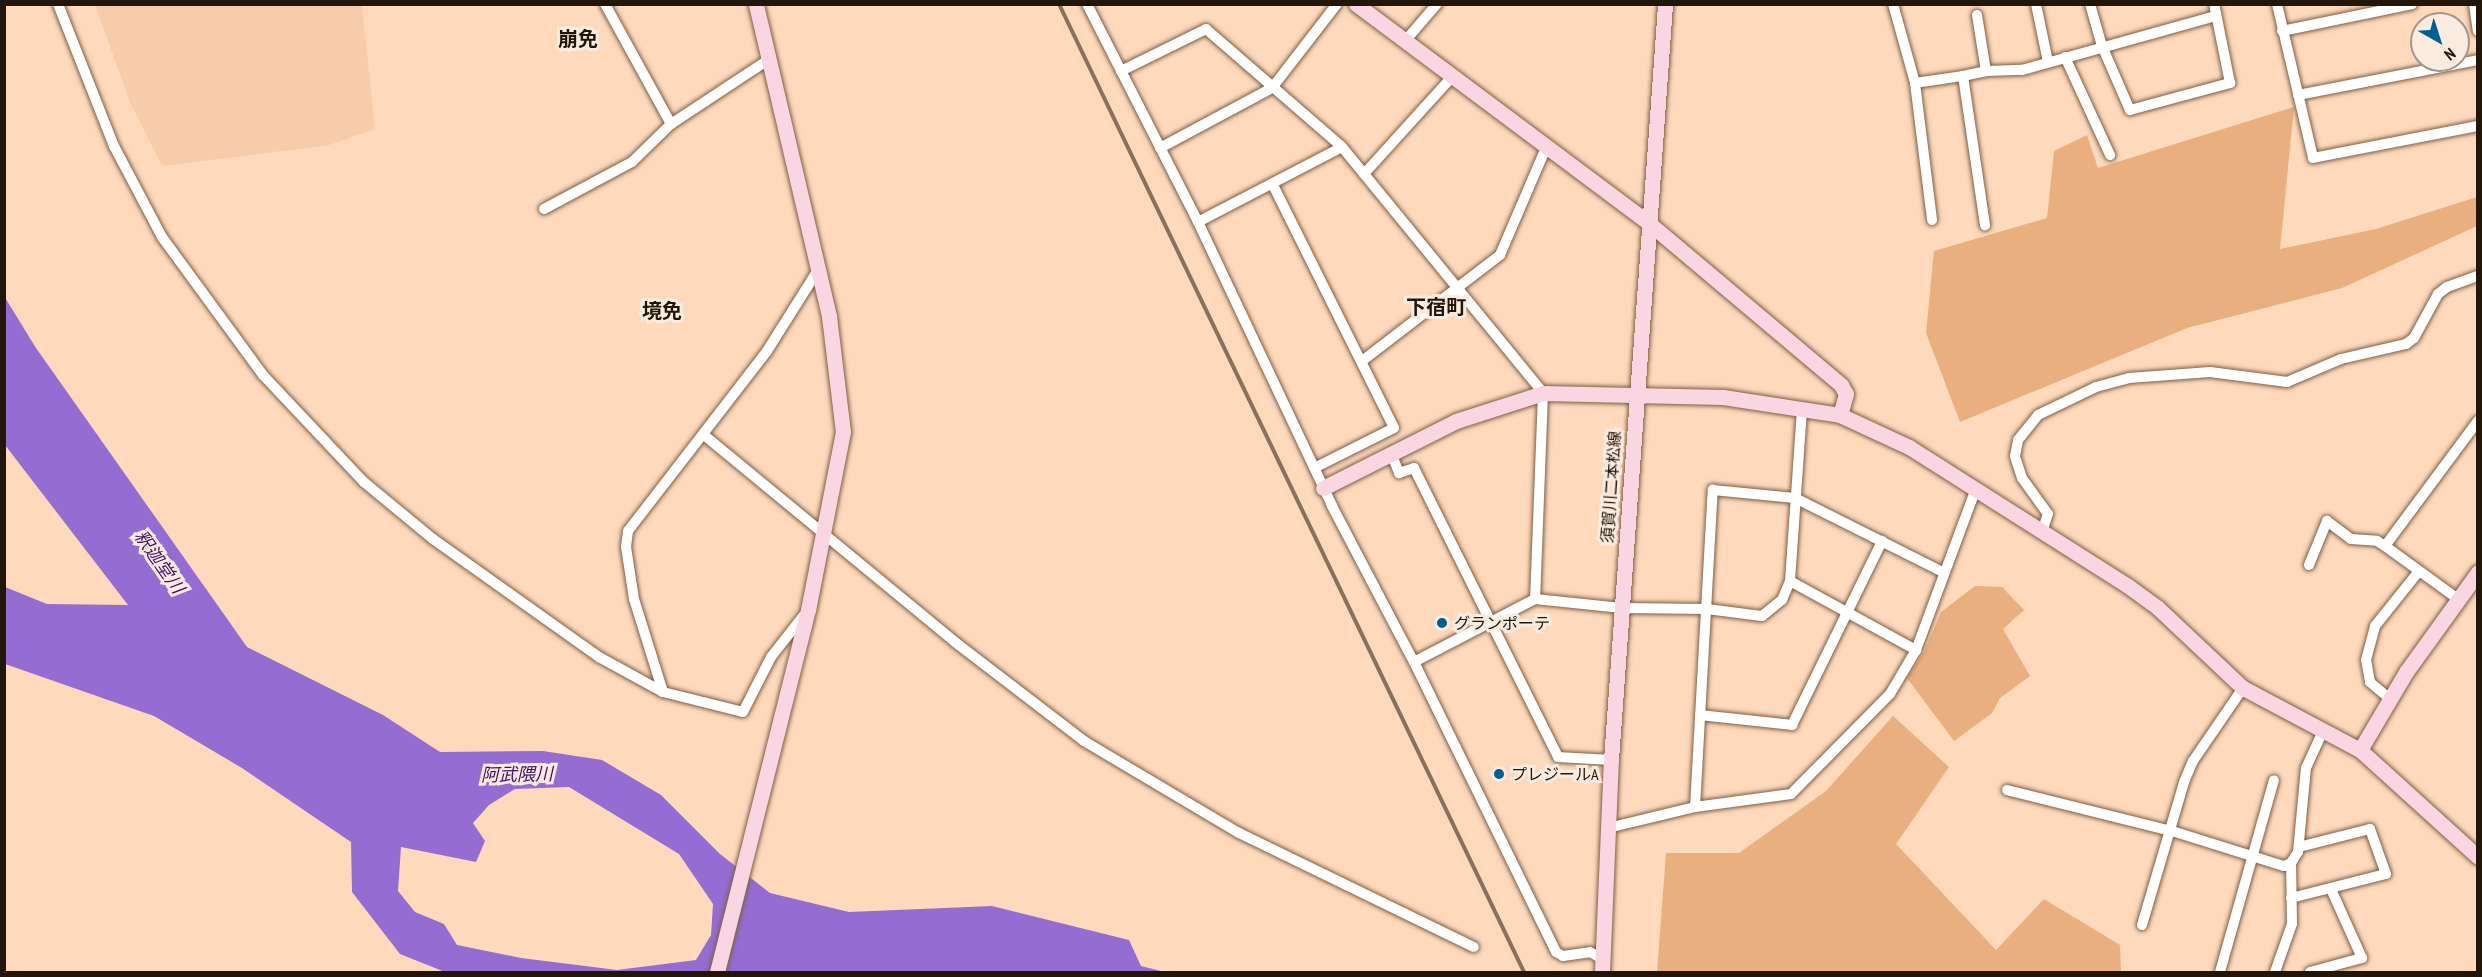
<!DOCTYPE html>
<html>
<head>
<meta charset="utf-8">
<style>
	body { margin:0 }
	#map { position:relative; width:2482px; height:977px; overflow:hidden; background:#fed9bc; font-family:"PT Sans Narrow","Noto Sans JP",sans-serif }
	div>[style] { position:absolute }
	.built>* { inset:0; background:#f7ccab }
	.green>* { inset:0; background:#eaaf7f }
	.water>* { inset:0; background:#956dd2 }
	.roads { filter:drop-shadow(0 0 2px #7f5f45) drop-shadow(0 0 2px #7f5f45) }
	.street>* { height:10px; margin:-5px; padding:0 5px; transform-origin:5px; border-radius:5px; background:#fff }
	.secondary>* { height:15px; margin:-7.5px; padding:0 7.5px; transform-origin:7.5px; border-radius:7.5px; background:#fad6e2 }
	.rail>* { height:4px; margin:-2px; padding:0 2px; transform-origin:2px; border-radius:2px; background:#88715d }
	.dots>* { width:16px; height:16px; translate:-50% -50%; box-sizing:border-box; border:3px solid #faebe0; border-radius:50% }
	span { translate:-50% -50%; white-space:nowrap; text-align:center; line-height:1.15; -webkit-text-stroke:6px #faebe0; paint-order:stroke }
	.street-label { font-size:16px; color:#22160b }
	.poi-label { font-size:16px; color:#22160b }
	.left { translate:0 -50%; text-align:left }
	.water-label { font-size:18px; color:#3f106d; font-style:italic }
	.quarter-label { font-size:20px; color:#22160b; font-weight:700 }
	.frame { position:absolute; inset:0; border:6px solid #22160b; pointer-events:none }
	.north { position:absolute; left:2410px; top:12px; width:60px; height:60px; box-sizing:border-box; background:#faebe0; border:2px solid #a4968b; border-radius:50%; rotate:141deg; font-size:16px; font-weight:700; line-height:24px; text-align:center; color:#22160b }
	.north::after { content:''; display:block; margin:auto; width:21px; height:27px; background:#005f8f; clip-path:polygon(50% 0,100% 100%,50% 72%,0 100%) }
</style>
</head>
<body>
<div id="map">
	<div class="built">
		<div style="clip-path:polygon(95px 5px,362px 5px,375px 129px,329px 145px,162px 166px,130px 102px)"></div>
	</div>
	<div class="green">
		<div style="clip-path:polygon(2294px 107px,2280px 249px,2376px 229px,2477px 197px,2477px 226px,2342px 288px,2187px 328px,1960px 422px,1926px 333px,1934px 251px,2047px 218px,2054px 151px,2087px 135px,2098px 168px)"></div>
		<div style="clip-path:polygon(1975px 586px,2002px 587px,2024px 610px,2003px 629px,2030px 676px,2000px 698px,1992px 713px,1954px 741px,1907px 678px,1924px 652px,1941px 612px)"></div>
		<div style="clip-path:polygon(1893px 716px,1949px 767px,1896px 844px,1996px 950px,2044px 899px,2120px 945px,2121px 972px,1657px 972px,1666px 853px,1739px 853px,1826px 791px)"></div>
	</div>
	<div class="water">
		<div style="clip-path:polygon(evenodd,4px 296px,36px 348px,247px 647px,383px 715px,440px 752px,543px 751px,602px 760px,661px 795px,720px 854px,770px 893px,849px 912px,992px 906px,1129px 940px,1141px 966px,1165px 972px,445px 972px,400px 954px,352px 892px,351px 842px,242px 768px,154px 716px,5px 664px,5px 587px,47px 604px,128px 605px,5px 445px,4px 296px,569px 787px,679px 854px,713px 904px,711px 935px,696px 960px,617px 970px,521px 958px,457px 945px,444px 924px,415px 912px,398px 891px,401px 847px,476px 862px,485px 841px,473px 823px,489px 805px,515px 789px,569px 787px)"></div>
	</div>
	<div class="roads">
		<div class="street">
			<div style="left:58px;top:4px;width:153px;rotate:68.5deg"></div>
			<div style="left:114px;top:146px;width:103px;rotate:62.2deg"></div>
			<div style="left:162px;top:237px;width:171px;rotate:53.8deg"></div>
			<div style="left:263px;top:375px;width:147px;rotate:46.7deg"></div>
			<div style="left:364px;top:482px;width:89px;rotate:39.6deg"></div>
			<div style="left:433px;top:539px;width:204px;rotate:35.4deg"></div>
			<div style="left:599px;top:657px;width:73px;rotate:28.7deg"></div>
			<div style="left:663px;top:692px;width:82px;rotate:14deg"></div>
			<div style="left:743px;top:712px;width:62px;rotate:-63deg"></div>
			<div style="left:771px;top:657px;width:53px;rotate:-51.8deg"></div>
			<div style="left:605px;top:4px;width:137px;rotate:61.2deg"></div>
			<div style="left:1087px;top:4px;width:245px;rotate:63deg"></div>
			<div style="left:1198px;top:222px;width:314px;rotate:64.7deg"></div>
			<div style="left:1332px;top:506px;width:176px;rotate:62.3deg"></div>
			<div style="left:1414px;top:662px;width:323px;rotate:63.9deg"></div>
			<div style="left:1556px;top:952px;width:8px;rotate:30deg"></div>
			<div style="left:1563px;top:956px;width:27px;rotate:-8deg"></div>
			<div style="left:1590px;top:952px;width:13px;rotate:29deg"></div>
			<div style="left:1893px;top:4px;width:82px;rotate:74.4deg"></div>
			<div style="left:1915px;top:83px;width:49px;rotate:-8.3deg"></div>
			<div style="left:1963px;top:76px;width:151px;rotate:81.6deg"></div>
			<div style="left:2036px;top:4px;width:59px;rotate:78.3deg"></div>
			<div style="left:2090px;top:4px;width:44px;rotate:74.1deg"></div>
			<div style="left:2102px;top:46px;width:70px;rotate:66.4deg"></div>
			<div style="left:2130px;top:110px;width:104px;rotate:-15.1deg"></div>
			<div style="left:2230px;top:83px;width:81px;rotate:-101.4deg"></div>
			<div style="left:2277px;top:4px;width:158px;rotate:76.8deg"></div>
			<div style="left:2313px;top:158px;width:168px;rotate:-11deg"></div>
			<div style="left:2474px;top:4px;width:27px;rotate:82deg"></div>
			<div style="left:1977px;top:15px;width:57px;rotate:80.9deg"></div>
			<div style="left:2282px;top:31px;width:133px;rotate:-11.7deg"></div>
			<div style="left:1406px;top:40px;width:48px;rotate:-49.3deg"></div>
			<div style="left:2065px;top:57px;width:108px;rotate:65.3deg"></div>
			<div style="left:1121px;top:71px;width:95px;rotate:-26.3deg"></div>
			<div style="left:1206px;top:29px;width:180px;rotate:40.9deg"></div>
			<div style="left:1342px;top:147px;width:318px;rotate:50.7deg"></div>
			<div style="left:1543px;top:393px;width:206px;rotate:92.2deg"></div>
			<div style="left:1535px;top:599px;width:136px;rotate:152.5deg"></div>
			<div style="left:1963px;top:76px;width:24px;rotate:-12deg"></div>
			<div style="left:1986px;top:71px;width:36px;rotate:-2deg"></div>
			<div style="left:2022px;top:70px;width:201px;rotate:-15.6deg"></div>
			<div style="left:1915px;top:83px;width:138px;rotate:82.9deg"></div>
			<div style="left:2298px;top:95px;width:183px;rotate:-11deg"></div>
			<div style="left:1160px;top:148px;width:127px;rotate:-28.2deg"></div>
			<div style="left:1272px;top:88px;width:106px;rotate:-52.3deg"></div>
			<div style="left:1364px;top:174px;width:131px;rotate:-47.8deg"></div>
			<div style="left:1273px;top:185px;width:271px;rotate:63.5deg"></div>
			<div style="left:1394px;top:428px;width:89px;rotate:153.4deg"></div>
			<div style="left:544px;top:209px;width:100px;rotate:-28.1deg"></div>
			<div style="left:632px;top:162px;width:54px;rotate:-44.3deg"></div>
			<div style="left:671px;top:124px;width:116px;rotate:-33.4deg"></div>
			<div style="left:1198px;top:222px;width:162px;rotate:-27.5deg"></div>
			<div style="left:1362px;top:361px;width:174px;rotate:-37.5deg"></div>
			<div style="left:1500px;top:255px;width:114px;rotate:-66.8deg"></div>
			<div style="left:704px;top:435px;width:325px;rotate:39.5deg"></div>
			<div style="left:955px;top:642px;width:163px;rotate:37.5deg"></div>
			<div style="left:1084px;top:741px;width:180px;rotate:30.7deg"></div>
			<div style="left:1239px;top:833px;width:261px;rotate:25.9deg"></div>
			<div style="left:1391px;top:453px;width:22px;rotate:68deg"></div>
			<div style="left:1399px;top:473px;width:16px;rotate:-18deg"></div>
			<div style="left:1414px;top:468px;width:323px;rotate:63.5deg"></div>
			<div style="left:1558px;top:757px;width:53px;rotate:3.2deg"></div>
			<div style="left:2042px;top:532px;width:19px;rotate:-72deg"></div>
			<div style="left:2048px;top:514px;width:44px;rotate:-125.8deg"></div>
			<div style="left:2022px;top:478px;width:23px;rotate:-108deg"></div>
			<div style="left:2015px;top:456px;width:16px;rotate:-79deg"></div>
			<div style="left:2018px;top:440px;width:32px;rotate:-51deg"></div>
			<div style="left:2038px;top:415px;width:64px;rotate:-25.8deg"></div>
			<div style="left:2096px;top:387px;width:34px;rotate:-15deg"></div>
			<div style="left:2129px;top:378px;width:81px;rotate:-4.2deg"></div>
			<div style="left:2210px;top:372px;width:78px;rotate:7.4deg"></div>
			<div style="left:2287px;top:382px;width:59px;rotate:-23.1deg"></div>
			<div style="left:2341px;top:359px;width:67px;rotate:-13deg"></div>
			<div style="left:2406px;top:344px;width:10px;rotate:-37deg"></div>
			<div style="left:2414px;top:338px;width:50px;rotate:-61.4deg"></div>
			<div style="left:2438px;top:294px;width:11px;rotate:-38deg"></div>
			<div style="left:2447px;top:287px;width:33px;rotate:-20deg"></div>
			<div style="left:2309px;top:565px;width:48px;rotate:-67.8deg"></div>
			<div style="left:2327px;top:521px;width:30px;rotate:37deg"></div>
			<div style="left:2351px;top:539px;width:26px;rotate:4deg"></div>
			<div style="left:2377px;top:541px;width:9px;rotate:32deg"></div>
			<div style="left:1790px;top:581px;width:144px;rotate:28.7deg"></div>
			<div style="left:1535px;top:599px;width:87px;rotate:5.9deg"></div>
			<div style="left:1622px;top:608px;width:85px;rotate:0.7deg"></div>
			<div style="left:1707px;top:609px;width:55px;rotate:7.3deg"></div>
			<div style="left:1762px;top:616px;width:26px;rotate:-39deg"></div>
			<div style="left:1782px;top:600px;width:21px;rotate:-67deg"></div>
			<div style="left:1790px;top:581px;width:173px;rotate:-86deg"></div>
			<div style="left:2458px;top:599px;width:90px;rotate:-144deg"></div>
			<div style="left:2385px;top:546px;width:156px;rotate:-53.4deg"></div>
			<div style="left:663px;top:692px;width:97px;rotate:-107.3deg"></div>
			<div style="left:634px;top:599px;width:53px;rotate:-98.7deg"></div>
			<div style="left:626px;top:547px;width:16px;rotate:-83deg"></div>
			<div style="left:628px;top:531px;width:227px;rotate:-52.3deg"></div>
			<div style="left:767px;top:351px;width:96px;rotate:-57.8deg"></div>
			<div style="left:2390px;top:699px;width:26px;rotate:-140deg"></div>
			<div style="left:2370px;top:682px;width:22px;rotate:-100deg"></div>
			<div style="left:2366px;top:660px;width:35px;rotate:-75deg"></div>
			<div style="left:2375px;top:626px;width:70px;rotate:-51.3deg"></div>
			<div style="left:1700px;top:715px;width:93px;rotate:6.2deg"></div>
			<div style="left:1792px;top:725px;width:205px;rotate:-63.9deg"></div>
			<div style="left:2007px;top:790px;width:170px;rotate:14deg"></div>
			<div style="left:2172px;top:831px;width:117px;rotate:17.4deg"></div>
			<div style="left:2284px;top:866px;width:8px;rotate:-23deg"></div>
			<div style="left:2291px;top:863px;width:13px;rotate:-58deg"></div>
			<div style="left:2298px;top:852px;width:84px;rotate:-84.6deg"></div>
			<div style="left:2306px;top:768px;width:41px;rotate:-65.3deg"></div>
			<div style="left:1695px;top:807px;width:318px;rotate:-86.8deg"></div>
			<div style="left:1713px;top:490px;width:82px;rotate:5.6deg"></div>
			<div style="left:1795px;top:498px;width:165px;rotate:26.6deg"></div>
			<div style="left:1608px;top:828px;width:89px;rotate:-13.6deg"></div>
			<div style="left:1695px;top:807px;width:97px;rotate:-7.7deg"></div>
			<div style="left:1791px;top:794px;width:141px;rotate:-45.3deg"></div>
			<div style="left:1890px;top:694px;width:51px;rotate:-59.4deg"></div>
			<div style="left:1916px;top:650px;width:172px;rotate:-69.6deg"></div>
			<div style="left:2291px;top:898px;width:98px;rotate:-14.2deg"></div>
			<div style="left:2386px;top:874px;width:48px;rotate:-109.6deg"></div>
			<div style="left:2370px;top:829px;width:73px;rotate:165.8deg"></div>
			<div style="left:2142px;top:925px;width:149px;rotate:-73.6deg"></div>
			<div style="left:2184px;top:782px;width:23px;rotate:-67deg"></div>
			<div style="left:2193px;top:761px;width:88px;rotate:-55.6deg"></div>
			<div style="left:2220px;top:972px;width:199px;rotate:-74.3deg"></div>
			<div style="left:2275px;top:972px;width:51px;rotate:-70.5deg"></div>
			<div style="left:2292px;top:924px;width:61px;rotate:-90.9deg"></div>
			<div style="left:2310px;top:972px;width:54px;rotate:-15.1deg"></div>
			<div style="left:2362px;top:958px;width:76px;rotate:-114.2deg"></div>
		</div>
		<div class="secondary">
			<div style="left:1356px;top:4px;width:367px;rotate:36.8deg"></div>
			<div style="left:1650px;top:224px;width:250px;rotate:40.1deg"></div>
			<div style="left:1841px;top:385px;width:10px;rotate:61deg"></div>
			<div style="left:1846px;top:394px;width:22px;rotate:106deg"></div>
			<div style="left:1323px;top:488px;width:149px;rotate:-26.7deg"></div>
			<div style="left:1456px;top:421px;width:91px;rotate:-17.8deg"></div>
			<div style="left:1543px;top:393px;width:180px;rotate:1.3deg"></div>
			<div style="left:1723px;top:397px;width:118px;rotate:8.7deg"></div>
			<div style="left:1840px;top:415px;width:76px;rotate:24.9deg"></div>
			<div style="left:1909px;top:447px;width:259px;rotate:32.4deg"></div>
			<div style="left:2128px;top:586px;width:37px;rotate:36deg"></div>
			<div style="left:2158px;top:608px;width:117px;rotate:43.3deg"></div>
			<div style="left:2243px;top:688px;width:132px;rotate:27.9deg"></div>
			<div style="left:2360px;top:750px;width:159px;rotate:42.2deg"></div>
			<div style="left:2360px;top:750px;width:91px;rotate:-59.5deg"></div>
			<div style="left:2406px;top:672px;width:123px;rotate:-54.2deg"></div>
			<div style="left:717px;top:972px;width:373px;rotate:-75.9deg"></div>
			<div style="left:808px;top:610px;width:181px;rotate:-78.9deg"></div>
			<div style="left:843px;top:432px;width:117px;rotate:-96.9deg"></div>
			<div style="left:829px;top:316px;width:320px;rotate:-103.2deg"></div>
			<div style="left:1602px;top:972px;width:212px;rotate:-87.6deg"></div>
			<div style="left:1611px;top:760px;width:758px;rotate:-85.91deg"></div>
		</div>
	</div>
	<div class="rail">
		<div style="left:1059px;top:4px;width:1074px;rotate:64.34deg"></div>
	</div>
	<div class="dots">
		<div style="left:1442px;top:623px;background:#005f8f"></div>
		<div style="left:1499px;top:774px;background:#005f8f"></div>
	</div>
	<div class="street-label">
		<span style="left:1611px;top:487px;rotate:-86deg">須賀川二本松線</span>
	</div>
	<div class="poi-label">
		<span class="left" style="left:1454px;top:623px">グランポーテ</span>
		<span class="left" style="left:1511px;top:774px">プレジールA</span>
	</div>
	<div class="water-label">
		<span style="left:159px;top:562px;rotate:55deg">釈迦堂川</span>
		<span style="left:517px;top:775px;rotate:-1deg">阿武隈川</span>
	</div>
	<div class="quarter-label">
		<span style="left:578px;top:39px">崩免</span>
		<span style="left:1436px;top:307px">下宿町</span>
		<span style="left:662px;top:311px">境免</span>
	</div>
	<div class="frame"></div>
	<div class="north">N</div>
</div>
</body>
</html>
